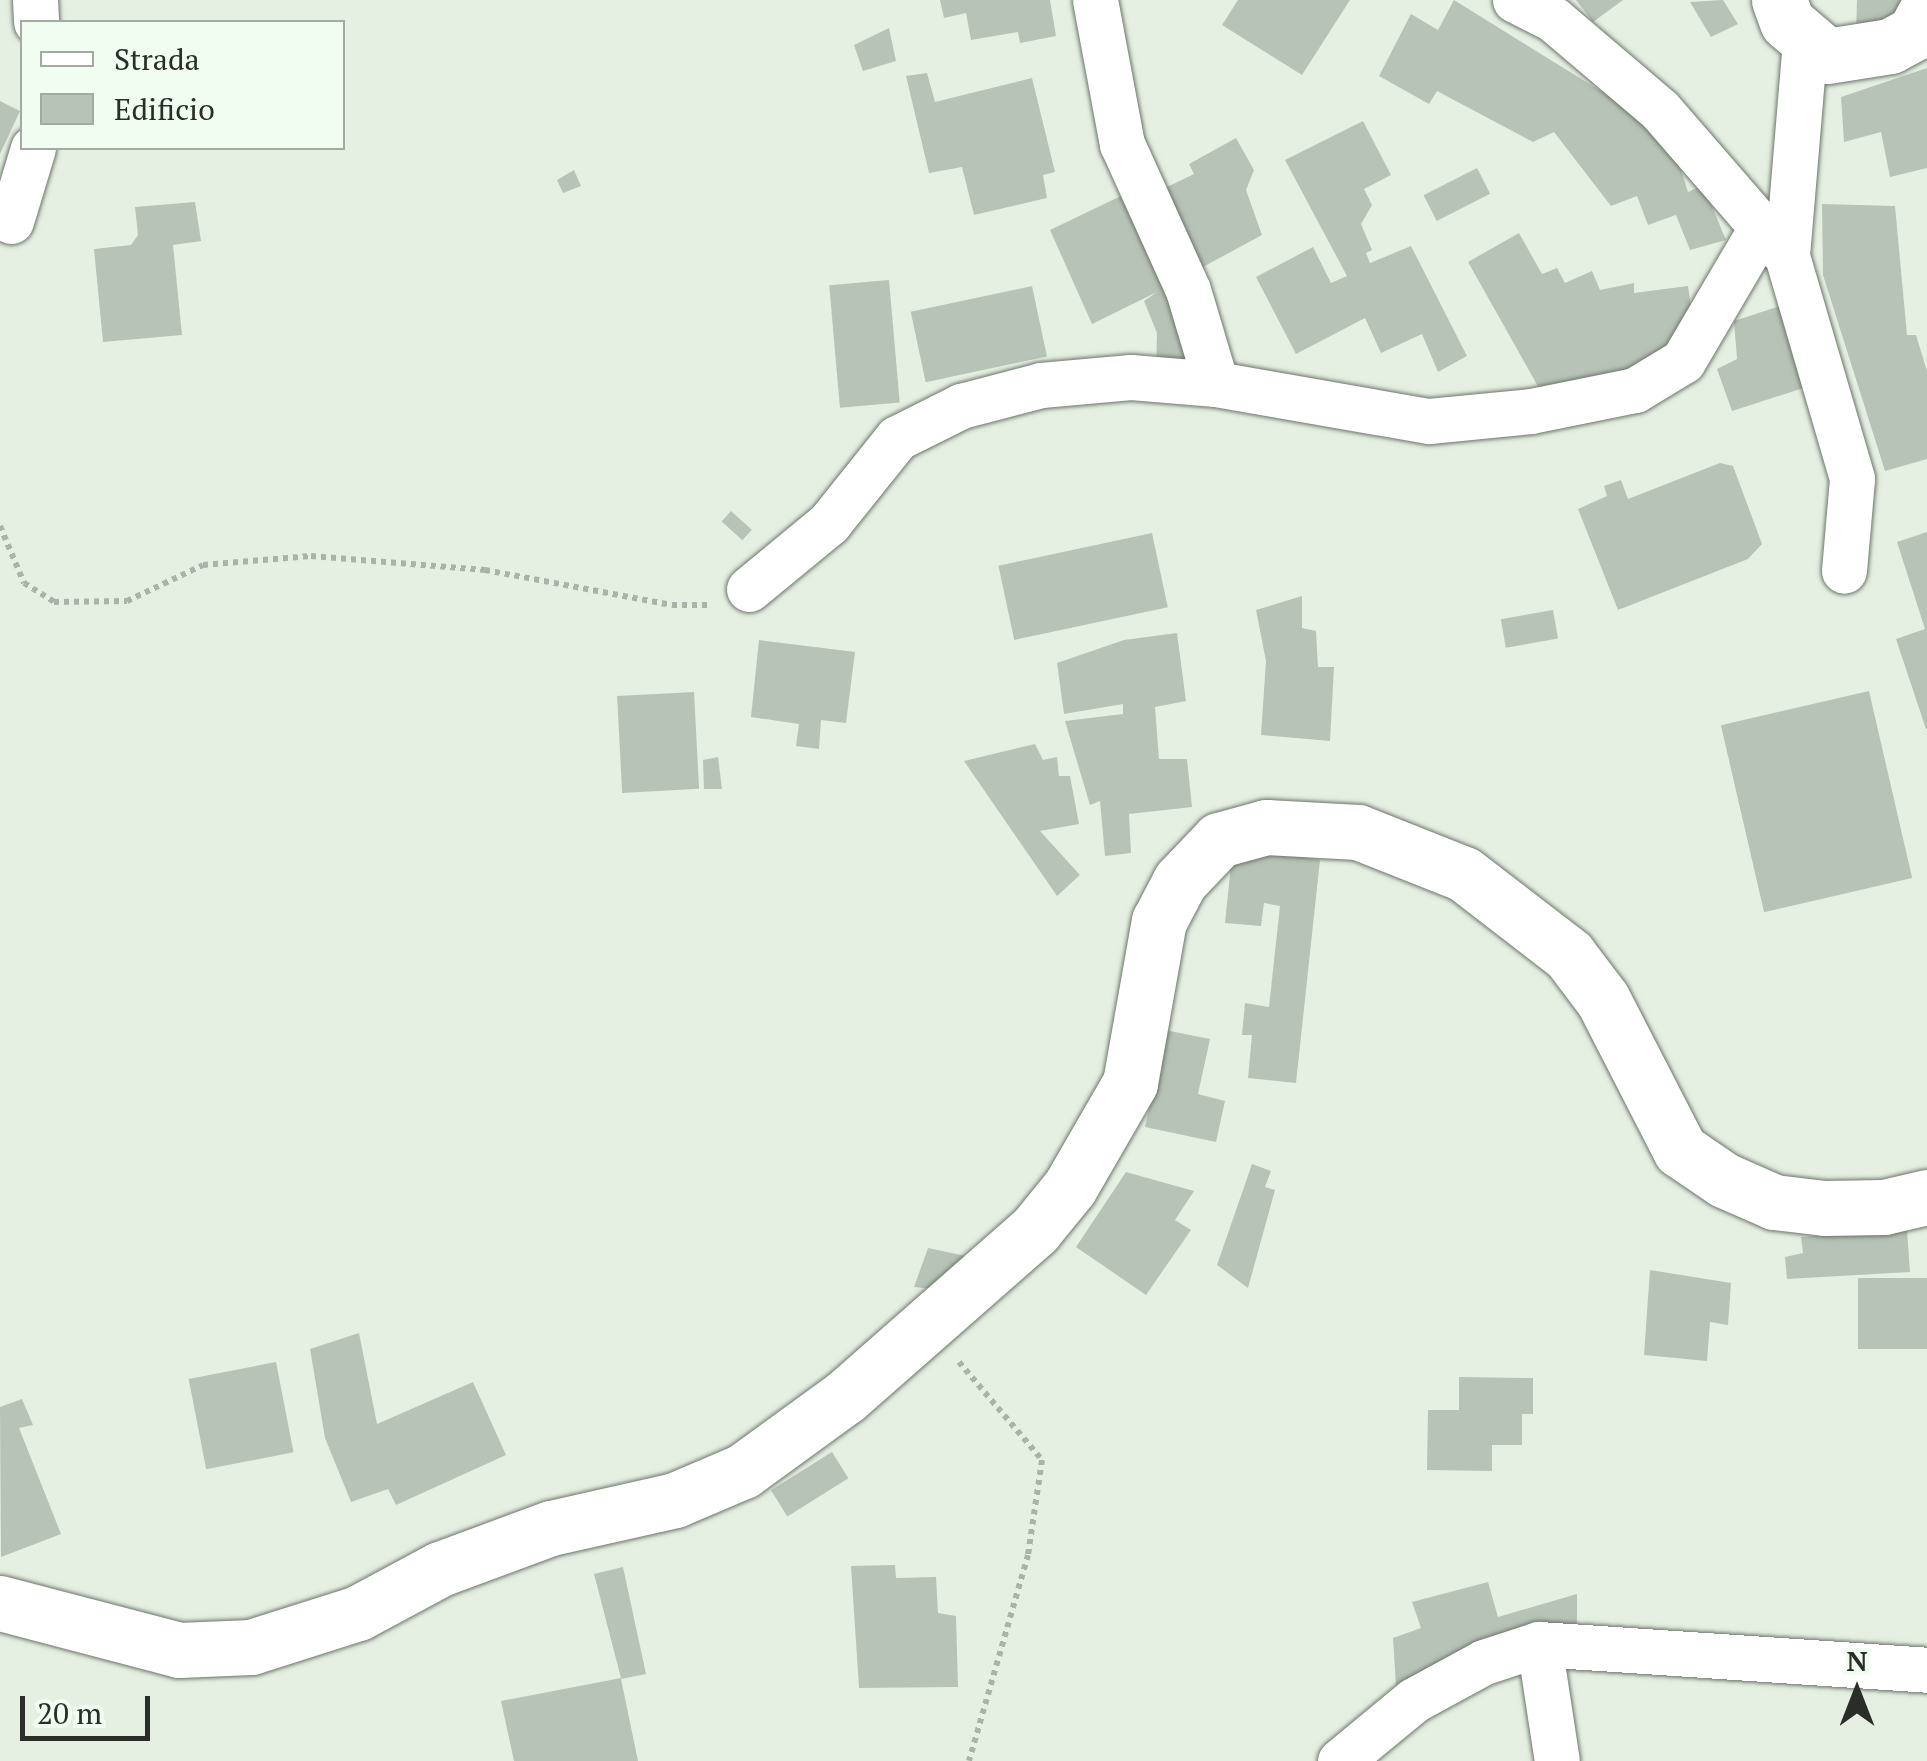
<!DOCTYPE html>
<html>
<head>
<meta charset="utf-8">
<style>
	body { margin:0 }
	#map { position:relative; width:1927px; height:1761px; overflow:hidden; background:#e5f0e3; font-family:"PT Serif",serif }
	div>[style] { position:absolute }
	.building>* { inset:0; background:#b8c3b7; transform-origin:0 0 }
	.path>* { height:6px; margin-top:-3px; transform-origin:0; background:repeating-linear-gradient(90deg,#aab3a9 0 5px,transparent 0 10px) }
	.roads { filter:drop-shadow(0 0 2px #6c756a) drop-shadow(0 0 2px #6c756a) }
	.minor>* { height:45px; margin:-22.5px; padding:0 22.5px; transform-origin:22.5px; border-radius:22.5px; background:#fff }
	.tertiary>* { height:55px; margin:-27.5px; padding:0 27.5px; transform-origin:27.5px; border-radius:27.5px; background:#fff }
	span { translate:-50% -50%; white-space:nowrap; text-align:center; line-height:1.15; -webkit-text-stroke:8px #f2fdf1; paint-order:stroke }
	.legend { position:absolute; left:20px; top:20px; width:325px; height:130px; box-sizing:border-box; background:#f2fdf1; border:2px solid #a2aaa1; margin:0; padding:12px 18px; list-style:none; font-size:30px; color:#2a2e29 }
	.legend li { display:flex; align-items:center; gap:20px; height:50px }
	.legend b { width:50px; border:2px solid #a2aaa1 }
	.north { position:absolute; left:1807px; top:1641px; width:100px; height:100px; -webkit-text-stroke:8px #f2fdf1; paint-order:stroke; rotate:0deg; font-size:28px; font-weight:700; line-height:40px; text-align:center; color:#2a2e29 }
	.north::after { content:''; display:block; margin:auto; width:35px; height:45px; background:#2a2e29; clip-path:polygon(50% 0,100% 100%,50% 72%,0 100%) }
	.scale { position:absolute; left:20px; top:1696px; width:130px; height:45px; box-sizing:border-box; border:5px solid #2a2e29; border-top:0; padding-left:12px; font-size:30px; line-height:35px; white-space:nowrap; color:#2a2e29; -webkit-text-stroke:8px #f2fdf1; paint-order:stroke }
</style>
</head>
<body>
<div id="map">
	<div class="building">
		<div style="clip-path:polygon(940px 0,1050px 0,1056px 36px,1020px 43px,1018px 32px,971px 40px,966px 13px,944px 18px)"></div>
		<div style="clip-path:polygon(1238px 0,1350px 0,1302px 75px,1222px 25px)"></div>
		<div style="clip-path:polygon(1454px 0,1625px 106px,1678px 160px,1688px 192px,1703px 185px,1726px 240px,1690px 250px,1676px 215px,1648px 225px,1637px 196px,1611px 206px,1554px 132px,1533px 142px,1437px 91px,1429px 104px,1379px 76px,1411px 14px,1438px 30px)"></div>
		<div style="clip-path:polygon(1576px 0,1623px 0,1593px 22px)"></div>
		<div style="clip-path:polygon(1723px 0,1738px 24px,1711px 37px,1690px 2px)"></div>
		<div style="clip-path:polygon(1857px 0,1916px 0,1856px 35px)"></div>
		<div style="clip-path:polygon(889px 28px,896px 61px,863px 71px,854px 45px)"></div>
		<div style="clip-path:polygon(1927px 68px,1927px 168px,1890px 177px,1881px 132px,1844px 142px,1841px 97px)"></div>
		<div style="clip-path:polygon(927px 73px,935px 102px,1032px 78px,1055px 172px,1043px 175px,1047px 198px,974px 215px,962px 167px,929px 173px,906px 76px)"></div>
		<div style="clip-path:polygon(0 101px,20px 111px,0 154px)"></div>
		<div style="clip-path:polygon(1363px 121px,1391px 175px,1364px 189px,1372px 205px,1361px 224px,1372px 250px,1366px 253px,1370px 263px,1411px 246px,1467px 356px,1438px 372px,1422px 334px,1381px 353px,1365px 318px,1296px 354px,1256px 277px,1313px 247px,1331px 283px,1347px 276px,1285px 160px)"></div>
		<div style="clip-path:polygon(1236px 138px,1254px 170px,1246px 190px,1262px 235px,1201px 268px,1161px 190px,1194px 174px,1189px 164px)"></div>
		<div style="left:1477px;top:168px;width:29px;height:60px;rotate:63deg"></div>
		<div style="clip-path:polygon(574px 170px,581px 186px,563px 193px,557px 180px)"></div>
		<div style="clip-path:polygon(1125px 194px,1201px 362px,1156px 368px,1157px 333px,1144px 301px,1157px 292px,1092px 324px,1050px 230px)"></div>
		<div style="clip-path:polygon(195px 202px,201px 241px,173px 245px,182px 335px,103px 342px,94px 249px,131px 245px,138px 235px,135px 207px)"></div>
		<div style="clip-path:polygon(1822px 204px,1895px 206px,1907px 335px,1916px 335px,1927px 371px,1927px 459px,1885px 471px,1823px 275px)"></div>
		<div style="clip-path:polygon(1519px 233px,1542px 274px,1557px 268px,1565px 283px,1592px 271px,1600px 290px,1634px 283px,1634px 293px,1688px 286px,1693px 321px,1645px 367px,1540px 390px,1468px 262px)"></div>
		<div style="left:889px;top:280px;width:123px;height:60px;rotate:85deg"></div>
		<div style="left:1032px;top:286px;width:72px;height:124px;rotate:78deg"></div>
		<div style="clip-path:polygon(1786px 304px,1813px 385px,1732px 411px,1717px 369px,1737px 359px,1734px 321px)"></div>
		<div style="clip-path:polygon(1720px 463px,1733px 466px,1762px 544px,1748px 559px,1618px 610px,1578px 509px,1607px 496px,1604px 486px,1621px 480px,1628px 499px)"></div>
		<div style="left:731px;top:511px;width:28px;height:14px;rotate:42deg"></div>
		<div style="clip-path:polygon(1927px 532px,1927px 729px,1926px 729px,1896px 639px,1925px 629px,1897px 542px)"></div>
		<div style="left:1152px;top:533px;width:76px;height:157px;rotate:78deg"></div>
		<div style="clip-path:polygon(1302px 596px,1302px 628px,1316px 631px,1318px 667px,1334px 667px,1330px 741px,1261px 735px,1266px 661px,1256px 610px)"></div>
		<div style="left:1553px;top:610px;width:29px;height:53px;rotate:80deg"></div>
		<div style="clip-path:polygon(1177px 633px,1186px 701px,1155px 707px,1159px 759px,1187px 759px,1192px 807px,1129px 814px,1131px 853px,1105px 856px,1100px 801px,1090px 805px,1065px 721px,1123px 714px,1123px 704px,1064px 714px,1057px 663px,1124px 640px)"></div>
		<div style="clip-path:polygon(759px 640px,855px 652px,846px 723px,821px 720px,819px 749px,796px 746px,799px 724px,751px 717px)"></div>
		<div style="left:1869px;top:691px;width:192px;height:152px;rotate:77deg"></div>
		<div style="left:694px;top:692px;width:97px;height:77px;rotate:87deg"></div>
		<div style="clip-path:polygon(1035px 744px,1043px 760px,1057px 757px,1059px 776px,1070px 776px,1079px 824px,1040px 831px,1080px 875px,1057px 896px,964px 761px)"></div>
		<div style="clip-path:polygon(718px 757px,722px 789px,704px 789px,703px 760px)"></div>
		<div style="clip-path:polygon(1255px 848px,1320px 860px,1296px 1083px,1248px 1078px,1252px 1035px,1242px 1035px,1245px 1003px,1269px 1007px,1280px 906px,1264px 903px,1261px 926px,1225px 923px,1232px 855px)"></div>
		<div style="clip-path:polygon(1165px 1030px,1210px 1039px,1198px 1094px,1225px 1101px,1216px 1142px,1145px 1127px)"></div>
		<div style="clip-path:polygon(1252px 1164px,1271px 1171px,1265px 1187px,1275px 1190px,1248px 1288px,1217px 1265px)"></div>
		<div style="clip-path:polygon(1126px 1172px,1194px 1191px,1175px 1220px,1191px 1230px,1146px 1295px,1076px 1247px)"></div>
		<div style="clip-path:polygon(1907px 1230px,1910px 1272px,1787px 1279px,1785px 1257px,1803px 1253px,1801px 1237px)"></div>
		<div style="clip-path:polygon(928px 1248px,975px 1258px,943px 1290px,914px 1287px)"></div>
		<div style="clip-path:polygon(1650px 1270px,1731px 1283px,1728px 1325px,1710px 1322px,1707px 1361px,1644px 1355px)"></div>
		<div style="left:1927px;top:1278px;width:71px;height:69px;rotate:90deg"></div>
		<div style="clip-path:polygon(359px 1333px,377px 1424px,473px 1382px,506px 1455px,396px 1505px,388px 1489px,351px 1502px,325px 1438px,310px 1349px)"></div>
		<div style="left:276px;top:1362px;width:92px;height:89px;rotate:79deg"></div>
		<div style="clip-path:polygon(1459px 1377px,1533px 1378px,1533px 1414px,1522px 1414px,1522px 1445px,1492px 1445px,1492px 1471px,1427px 1470px,1428px 1410px,1459px 1410px)"></div>
		<div style="clip-path:polygon(22px 1399px,33px 1425px,19px 1428px,61px 1534px,1px 1557px,0 1407px)"></div>
		<div style="left:832px;top:1452px;width:31px;height:72px;rotate:58deg"></div>
		<div style="clip-path:polygon(895px 1565px,896px 1578px,936px 1577px,938px 1613px,956px 1616px,958px 1687px,859px 1688px,851px 1566px)"></div>
		<div style="clip-path:polygon(623px 1567px,646px 1674px,621px 1679px,638px 1761px,514px 1761px,501px 1701px,621px 1678px,594px 1574px)"></div>
		<div style="clip-path:polygon(1488px 1582px,1498px 1617px,1577px 1594px,1577px 1636px,1396px 1686px,1393px 1638px,1421px 1628px,1412px 1602px)"></div>
	</div>
	<div class="path">
		<div style="left:0;top:526px;width:62px;rotate:67.2deg"></div>
		<div style="left:24px;top:583px;width:36px;rotate:32deg"></div>
		<div style="left:54px;top:602px;width:73px;rotate:-0.8deg"></div>
		<div style="left:127px;top:601px;width:84px;rotate:-25.3deg"></div>
		<div style="left:203px;top:565px;width:108px;rotate:-4.8deg"></div>
		<div style="left:311px;top:556px;width:175px;rotate:4.6deg"></div>
		<div style="left:485px;top:570px;width:190px;rotate:10.6deg"></div>
		<div style="left:672px;top:605px;width:39px"></div>
		<div style="left:959px;top:1362px;width:128px;rotate:49.7deg"></div>
		<div style="left:1042px;top:1460px;width:96px;rotate:98.4deg"></div>
		<div style="left:1028px;top:1555px;width:214px;rotate:106deg"></div>
	</div>
	<div class="roads">
		<div class="minor">
			<div style="left:35px;top:0;width:22px;rotate:87deg"></div>
			<div style="left:1095px;top:0;width:147px;rotate:79.4deg"></div>
			<div style="left:1122px;top:144px;width:160px;rotate:65.7deg"></div>
			<div style="left:1188px;top:290px;width:98px;rotate:73.4deg"></div>
			<div style="left:1515px;top:0;width:42px;rotate:26.6deg"></div>
			<div style="left:1553px;top:19px;width:140px;rotate:40.4deg"></div>
			<div style="left:1660px;top:110px;width:186px;rotate:49.1deg"></div>
			<div style="left:1805px;top:41px;width:216px;rotate:94.8deg"></div>
			<div style="left:1787px;top:256px;width:232px;rotate:73.7deg"></div>
			<div style="left:1852px;top:479px;width:92px;rotate:95deg"></div>
			<div style="left:11px;top:221px;width:76px;rotate:-73.2deg"></div>
			<div style="left:749px;top:589px;width:104px;rotate:-39.5deg"></div>
			<div style="left:829px;top:523px;width:109px;rotate:-51.3deg"></div>
			<div style="left:897px;top:438px;width:72px;rotate:-26.6deg"></div>
			<div style="left:961px;top:406px;width:83px;rotate:-14.7deg"></div>
			<div style="left:1041px;top:385px;width:90px;rotate:-5.1deg"></div>
			<div style="left:1131px;top:377px;width:85px;rotate:4.7deg"></div>
			<div style="left:1216px;top:384px;width:216px;rotate:9.9deg"></div>
			<div style="left:1429px;top:421px;width:102px;rotate:-5.6deg"></div>
			<div style="left:1531px;top:411px;width:106px;rotate:-11.4deg"></div>
			<div style="left:1635px;top:390px;width:56px;rotate:-31.1deg"></div>
			<div style="left:1683px;top:361px;width:152px;rotate:-59.6deg"></div>
			<div style="left:1539px;top:1644px;width:118px;rotate:81.3deg"></div>
			<div style="left:1340px;top:1761px;width:96px;rotate:-39.5deg"></div>
			<div style="left:1414px;top:1700px;width:80px;rotate:-28.5deg"></div>
			<div style="left:1484px;top:1662px;width:58px;rotate:-18.1deg"></div>
			<div style="left:1539px;top:1644px;width:389px;rotate:3.8deg"></div>
		</div>
		<div class="tertiary">
			<div style="left:1779px;top:0;width:23px;rotate:70deg"></div>
			<div style="left:1787px;top:22px;width:52px;rotate:40.4deg"></div>
			<div style="left:1827px;top:56px;width:64px;rotate:-9deg"></div>
			<div style="left:1890px;top:46px;width:27px;rotate:-28deg"></div>
			<div style="left:1914px;top:33px;width:26px;rotate:-61deg"></div>
			<div style="left:0;top:1603px;width:185px;rotate:14.7deg"></div>
			<div style="left:179px;top:1650px;width:72px;rotate:-2.4deg"></div>
			<div style="left:251px;top:1647px;width:112px;rotate:-17.6deg"></div>
			<div style="left:358px;top:1613px;width:93px;rotate:-28.2deg"></div>
			<div style="left:440px;top:1569px;width:118px;rotate:-20.3deg"></div>
			<div style="left:551px;top:1528px;width:127px;rotate:-12.7deg"></div>
			<div style="left:675px;top:1500px;width:74px;rotate:-23.1deg"></div>
			<div style="left:743px;top:1471px;width:126px;rotate:-36deg"></div>
			<div style="left:845px;top:1397px;width:253px;rotate:-41.3deg"></div>
			<div style="left:1035px;top:1230px;width:55px;rotate:-50.9deg"></div>
			<div style="left:1070px;top:1187px;width:120px;rotate:-60deg"></div>
			<div style="left:1130px;top:1083px;width:165px;rotate:-79.9deg"></div>
			<div style="left:1159px;top:921px;width:45px;rotate:-62.3deg"></div>
			<div style="left:1180px;top:881px;width:57px;rotate:-46.4deg"></div>
			<div style="left:1219px;top:840px;width:49px;rotate:-15.5deg"></div>
			<div style="left:1266px;top:827px;width:92px;rotate:3.1deg"></div>
			<div style="left:1358px;top:832px;width:114px;rotate:21.6deg"></div>
			<div style="left:1464px;top:874px;width:133px;rotate:37.6deg"></div>
			<div style="left:1569px;top:955px;width:56px;rotate:52.9deg"></div>
			<div style="left:1603px;top:1000px;width:169px;rotate:62.8deg"></div>
			<div style="left:1680px;top:1150px;width:53px;rotate:34.3deg"></div>
			<div style="left:1724px;top:1180px;width:55px;rotate:23.7deg"></div>
			<div style="left:1774px;top:1202px;width:51px;rotate:6.7deg"></div>
			<div style="left:1825px;top:1208px;width:59px;rotate:-1deg"></div>
			<div style="left:1884px;top:1207px;width:44px;rotate:-13.1deg"></div>
		</div>
	</div>
	<ul class="legend">
	<li><b style="height:12px;background:#fff"></b>Strada</li>
	<li><b style="height:28px;background:#b8c3b7"></b>Edificio</li>
	</ul>
	<div class="north">N</div>
	<div class="scale">20 m</div>
</div>
</body>
</html>
